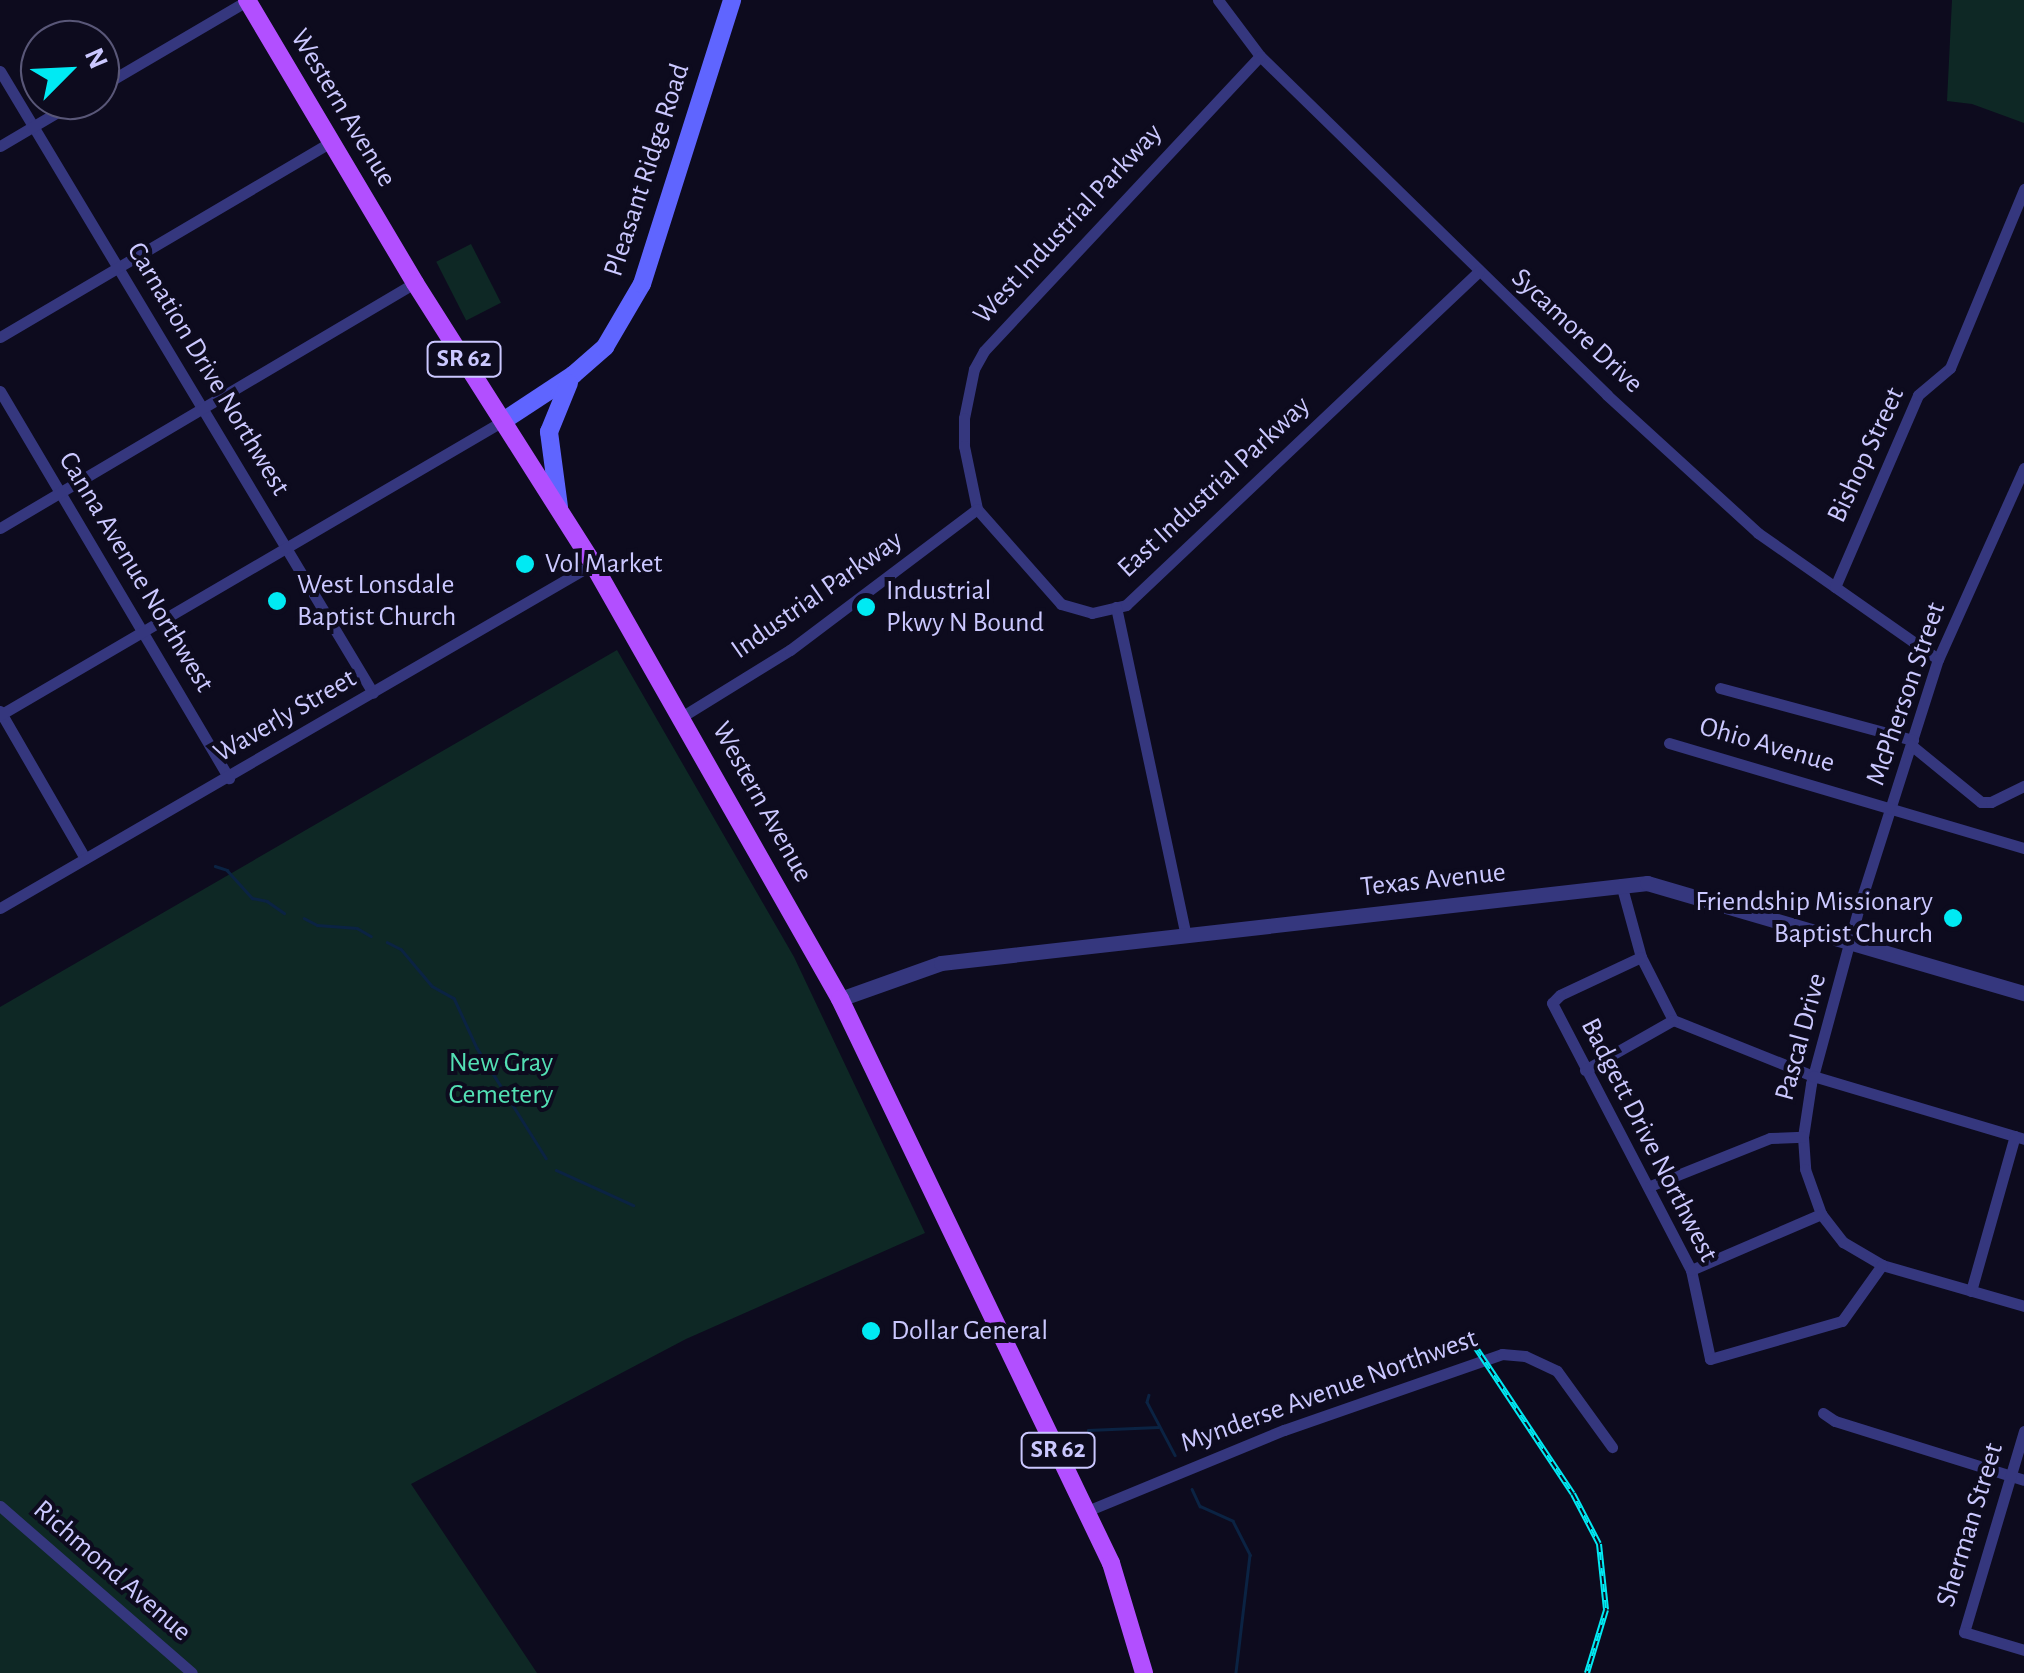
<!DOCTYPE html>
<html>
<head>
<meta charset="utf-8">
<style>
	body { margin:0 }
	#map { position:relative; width:2024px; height:1673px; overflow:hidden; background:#0d0b1e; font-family:"Alegreya Sans",sans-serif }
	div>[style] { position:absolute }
	.green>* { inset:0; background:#0e2825; transform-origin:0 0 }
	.stream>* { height:2.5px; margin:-1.25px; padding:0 1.25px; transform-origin:1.25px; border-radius:1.25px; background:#0b2343 }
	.minor>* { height:11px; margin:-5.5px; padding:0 5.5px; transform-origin:5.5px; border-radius:5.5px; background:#35377e }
	.tertiary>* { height:15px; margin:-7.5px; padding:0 7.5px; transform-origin:7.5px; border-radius:7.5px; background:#35377e }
	.secondary>* { height:18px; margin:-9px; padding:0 9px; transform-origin:9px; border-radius:9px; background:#5f65ff }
	.primary>* { height:18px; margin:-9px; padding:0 9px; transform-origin:9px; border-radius:9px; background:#b24fff }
	.rail>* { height:6px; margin-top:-3px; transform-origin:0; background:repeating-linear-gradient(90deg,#0d0b1e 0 8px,#00eaf3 0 16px); box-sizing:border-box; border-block:2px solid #00eaf3 }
	.dots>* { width:28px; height:28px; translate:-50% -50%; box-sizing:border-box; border:5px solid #0d0b1e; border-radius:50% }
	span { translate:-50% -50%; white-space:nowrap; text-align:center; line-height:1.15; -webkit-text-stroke:8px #0d0b1e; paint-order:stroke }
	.shield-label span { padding:2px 8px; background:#0d0b1e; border:2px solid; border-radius:8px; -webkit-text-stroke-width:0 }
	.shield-label { font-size:25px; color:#cbc8ff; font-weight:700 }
	.street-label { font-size:28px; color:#cbc8ff }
	.poi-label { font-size:28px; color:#cbc8ff }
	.left { translate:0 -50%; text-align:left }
	.right { translate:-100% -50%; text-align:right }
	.park-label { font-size:28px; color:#53e0b4 }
	.north { position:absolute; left:20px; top:20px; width:100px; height:100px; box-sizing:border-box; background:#0d0b1e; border:2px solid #595778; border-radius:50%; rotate:66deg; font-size:28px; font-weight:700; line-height:40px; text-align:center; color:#cbc8ff }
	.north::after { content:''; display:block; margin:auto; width:35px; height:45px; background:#00eaf3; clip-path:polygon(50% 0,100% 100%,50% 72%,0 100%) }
</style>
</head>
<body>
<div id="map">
	<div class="green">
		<div style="clip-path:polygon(1952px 0,2024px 0,2024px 123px,1972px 104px,1947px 101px)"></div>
		<div style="left:471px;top:244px;width:66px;height:39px;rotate:63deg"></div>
		<div style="clip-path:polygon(617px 650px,794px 957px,925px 1233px,686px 1339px,411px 1484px,537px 1673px,0 1673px,0 1007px)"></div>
	</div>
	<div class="stream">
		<div style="left:215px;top:866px;width:13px;rotate:18deg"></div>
		<div style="left:227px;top:870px;width:38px;rotate:48deg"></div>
		<div style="left:252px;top:898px;width:15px;rotate:11deg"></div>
		<div style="left:267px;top:901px;width:21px;rotate:35deg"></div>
		<div style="left:304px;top:918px;width:15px;rotate:28deg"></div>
		<div style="left:317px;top:925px;width:40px;rotate:4.3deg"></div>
		<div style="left:357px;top:928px;width:16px;rotate:30deg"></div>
		<div style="left:387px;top:942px;width:16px;rotate:27deg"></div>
		<div style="left:401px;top:949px;width:48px;rotate:50deg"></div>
		<div style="left:432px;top:986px;width:25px;rotate:29deg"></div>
		<div style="left:454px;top:998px;width:55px;rotate:65.3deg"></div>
		<div style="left:477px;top:1048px;width:130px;rotate:57.9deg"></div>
		<div style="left:556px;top:1170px;width:85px;rotate:24.4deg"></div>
		<div style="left:1149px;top:1395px;width:7px;rotate:106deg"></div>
		<div style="left:1147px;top:1402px;width:60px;rotate:62.2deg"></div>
		<div style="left:1088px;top:1430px;width:70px;rotate:-2.5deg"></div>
		<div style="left:1192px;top:1489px;width:19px;rotate:65deg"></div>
		<div style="left:1200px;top:1506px;width:36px;rotate:24deg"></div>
		<div style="left:1233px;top:1521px;width:38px;rotate:63deg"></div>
		<div style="left:1250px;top:1555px;width:119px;rotate:96.8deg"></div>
	</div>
	<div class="minor">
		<div style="left:1218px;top:0;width:70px;rotate:53.1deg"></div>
		<div style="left:1260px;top:56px;width:485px;rotate:44.3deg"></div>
		<div style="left:1607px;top:395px;width:205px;rotate:42.4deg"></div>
		<div style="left:1758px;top:533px;width:220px;rotate:35deg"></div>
		<div style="left:1260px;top:56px;width:404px;rotate:133.1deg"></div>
		<div style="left:984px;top:351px;width:21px;rotate:119deg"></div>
		<div style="left:974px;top:369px;width:50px;rotate:101.5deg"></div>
		<div style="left:964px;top:418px;width:28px;rotate:90deg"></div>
		<div style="left:964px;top:446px;width:64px;rotate:78.3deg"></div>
		<div style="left:977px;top:509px;width:127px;rotate:48.5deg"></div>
		<div style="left:1061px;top:604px;width:32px;rotate:16deg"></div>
		<div style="left:1092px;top:613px;width:35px;rotate:-13deg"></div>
		<div style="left:1126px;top:605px;width:485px;rotate:-43.4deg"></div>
		<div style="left:0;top:71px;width:725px;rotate:59.05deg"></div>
		<div style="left:100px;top:87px;width:172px;rotate:-30.4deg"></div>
		<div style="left:0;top:146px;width:91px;rotate:-30.5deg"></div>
		<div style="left:0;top:337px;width:383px;rotate:-30.5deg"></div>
		<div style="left:0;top:391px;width:450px;rotate:59.4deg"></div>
		<div style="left:2024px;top:468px;width:209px;rotate:114.2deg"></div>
		<div style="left:1938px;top:659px;width:260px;rotate:107.7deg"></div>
		<div style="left:1859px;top:907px;width:183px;rotate:105.2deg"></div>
		<div style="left:1811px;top:1084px;width:54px;rotate:98.6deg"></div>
		<div style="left:1803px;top:1137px;width:32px;rotate:86deg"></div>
		<div style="left:1805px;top:1169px;width:48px;rotate:70.4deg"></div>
		<div style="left:1821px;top:1214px;width:36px;rotate:52deg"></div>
		<div style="left:1843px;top:1242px;width:45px;rotate:30.5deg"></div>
		<div style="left:1882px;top:1265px;width:148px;rotate:16.1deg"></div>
		<div style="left:0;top:528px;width:482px;rotate:-30.6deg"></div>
		<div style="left:1835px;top:587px;width:209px;rotate:-66.6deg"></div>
		<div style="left:1918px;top:395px;width:42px;rotate:-40.2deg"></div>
		<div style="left:1950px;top:368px;width:194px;rotate:-67.5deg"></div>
		<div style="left:1116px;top:607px;width:333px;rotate:78deg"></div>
		<div style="left:1720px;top:688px;width:200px;rotate:15.1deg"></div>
		<div style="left:0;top:711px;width:170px;rotate:60deg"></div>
		<div style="left:0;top:715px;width:583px;rotate:-30.31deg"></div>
		<div style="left:683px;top:716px;width:126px;rotate:-31.7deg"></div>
		<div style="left:790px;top:650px;width:234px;rotate:-37deg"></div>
		<div style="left:1669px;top:743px;width:370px;rotate:16.5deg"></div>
		<div style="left:1911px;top:745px;width:90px;rotate:39.2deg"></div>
		<div style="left:1981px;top:802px;width:10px"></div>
		<div style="left:1991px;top:802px;width:37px;rotate:-26deg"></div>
		<div style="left:1621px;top:884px;width:76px;rotate:74.7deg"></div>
		<div style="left:1641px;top:957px;width:71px;rotate:63.1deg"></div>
		<div style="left:1673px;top:1020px;width:151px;rotate:21.8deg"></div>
		<div style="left:1813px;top:1076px;width:220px;rotate:16.6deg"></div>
		<div style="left:0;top:908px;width:686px;rotate:-30.12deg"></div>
		<div style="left:1641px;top:957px;width:89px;rotate:154.9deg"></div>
		<div style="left:1560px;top:995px;width:11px;rotate:135deg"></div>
		<div style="left:1552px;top:1003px;width:301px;rotate:62.5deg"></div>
		<div style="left:1691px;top:1270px;width:91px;rotate:77.9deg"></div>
		<div style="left:1710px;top:1359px;width:137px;rotate:-16.1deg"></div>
		<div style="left:1842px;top:1321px;width:69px;rotate:-54.5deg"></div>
		<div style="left:1585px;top:1070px;width:101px;rotate:-29.6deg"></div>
		<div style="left:1650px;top:1186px;width:129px;rotate:-21.8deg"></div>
		<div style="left:1770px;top:1138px;width:33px;rotate:-2deg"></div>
		<div style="left:1691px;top:1270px;width:142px;rotate:-23.3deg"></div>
		<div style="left:1971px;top:1291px;width:161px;rotate:-74.2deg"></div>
		<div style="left:1823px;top:1413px;width:14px;rotate:34deg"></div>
		<div style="left:1835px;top:1421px;width:198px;rotate:17.3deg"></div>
		<div style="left:2024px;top:1431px;width:210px;rotate:106.6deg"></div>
		<div style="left:1964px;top:1632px;width:63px;rotate:16.7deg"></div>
		<div style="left:0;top:1506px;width:254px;rotate:41deg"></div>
		<div style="left:1087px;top:1511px;width:213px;rotate:-22.4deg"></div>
		<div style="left:1284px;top:1430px;width:231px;rotate:-19.2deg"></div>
		<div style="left:1502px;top:1354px;width:23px;rotate:5deg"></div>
		<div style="left:1525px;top:1356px;width:35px;rotate:25deg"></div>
		<div style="left:1557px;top:1371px;width:94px;rotate:54.1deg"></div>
	</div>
	<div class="tertiary">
		<div style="left:840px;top:999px;width:107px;rotate:-19.6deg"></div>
		<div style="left:941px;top:963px;width:711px;rotate:-6.46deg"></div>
		<div style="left:1647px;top:883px;width:393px;rotate:16.3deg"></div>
	</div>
	<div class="secondary">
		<div style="left:503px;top:421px;width:84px;rotate:-33.3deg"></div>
		<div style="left:573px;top:375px;width:43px;rotate:-41.2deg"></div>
		<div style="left:605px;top:347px;width:73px;rotate:-59.6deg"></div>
		<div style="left:642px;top:284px;width:298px;rotate:-72.4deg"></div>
		<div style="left:559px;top:507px;width:76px;rotate:-97.6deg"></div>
		<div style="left:549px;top:432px;width:53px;rotate:-67.8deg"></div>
	</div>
	<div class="primary">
		<div style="left:247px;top:0;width:329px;rotate:59.3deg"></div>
		<div style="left:415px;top:283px;width:333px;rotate:57.6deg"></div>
		<div style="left:593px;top:564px;width:500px;rotate:60.41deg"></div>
		<div style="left:840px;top:999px;width:626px;rotate:64.34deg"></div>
		<div style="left:1111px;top:1563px;width:115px;rotate:73.3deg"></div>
	</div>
	<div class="rail">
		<div style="left:1472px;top:1342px;width:182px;rotate:56.4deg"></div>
		<div style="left:1573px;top:1494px;width:56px;rotate:62.5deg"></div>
		<div style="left:1599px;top:1544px;width:66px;rotate:83.9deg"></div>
		<div style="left:1606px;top:1610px;width:66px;rotate:106.8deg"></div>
	</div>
	<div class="dots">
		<div style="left:525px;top:564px;background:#00eaf3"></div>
		<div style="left:277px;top:601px;background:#00eaf3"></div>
		<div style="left:866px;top:607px;background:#00eaf3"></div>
		<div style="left:1953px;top:918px;background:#00eaf3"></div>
		<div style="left:871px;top:1331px;background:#00eaf3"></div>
	</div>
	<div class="shield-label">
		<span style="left:464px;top:359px">SR 62</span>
		<span style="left:1058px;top:1450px">SR 62</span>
	</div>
	<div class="street-label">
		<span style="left:343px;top:108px;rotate:59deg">Western Avenue</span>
		<span style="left:647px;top:170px;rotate:-72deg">Pleasant Ridge Road</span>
		<span style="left:1068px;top:224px;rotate:-47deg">West Industrial Parkway</span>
		<span style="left:1577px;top:331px;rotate:43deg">Sycamore Drive</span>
		<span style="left:208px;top:369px;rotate:59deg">Carnation Drive Northwest</span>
		<span style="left:1866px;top:455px;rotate:-65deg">Bishop Street</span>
		<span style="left:1214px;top:487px;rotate:-43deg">East Industrial Parkway</span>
		<span style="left:136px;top:572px;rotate:59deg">Canna Avenue Northwest</span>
		<span style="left:817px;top:595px;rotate:-35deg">Industrial Parkway</span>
		<span style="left:1906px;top:694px;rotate:-71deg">McPherson Street</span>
		<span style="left:285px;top:716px;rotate:-30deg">Waverly Street</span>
		<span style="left:1767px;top:745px;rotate:16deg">Ohio Avenue</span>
		<span style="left:762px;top:802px;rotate:61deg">Western Avenue</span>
		<span style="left:1433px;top:880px;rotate:-6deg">Texas Avenue</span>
		<span style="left:1801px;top:1037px;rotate:-75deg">Pascal Drive</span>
		<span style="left:1649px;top:1140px;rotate:63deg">Badgett Drive Northwest</span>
		<span style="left:1329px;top:1391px;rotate:-20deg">Mynderse Avenue Northwest</span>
		<span style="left:1970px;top:1525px;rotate:-73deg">Sherman Street</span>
		<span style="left:112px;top:1571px;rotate:41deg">Richmond Avenue</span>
	</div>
	<div class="poi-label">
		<span class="left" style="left:545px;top:564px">Vol Market</span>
		<span class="left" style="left:297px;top:601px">West Lonsdale<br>Baptist Church</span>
		<span class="left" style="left:886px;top:607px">Industrial<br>Pkwy N Bound</span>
		<span class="right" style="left:1933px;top:918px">Friendship Missionary<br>Baptist Church</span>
		<span class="left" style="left:891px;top:1331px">Dollar General</span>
	</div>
	<div class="park-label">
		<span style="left:501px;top:1079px">New Gray<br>Cemetery</span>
	</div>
	<div class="north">N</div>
</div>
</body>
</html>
